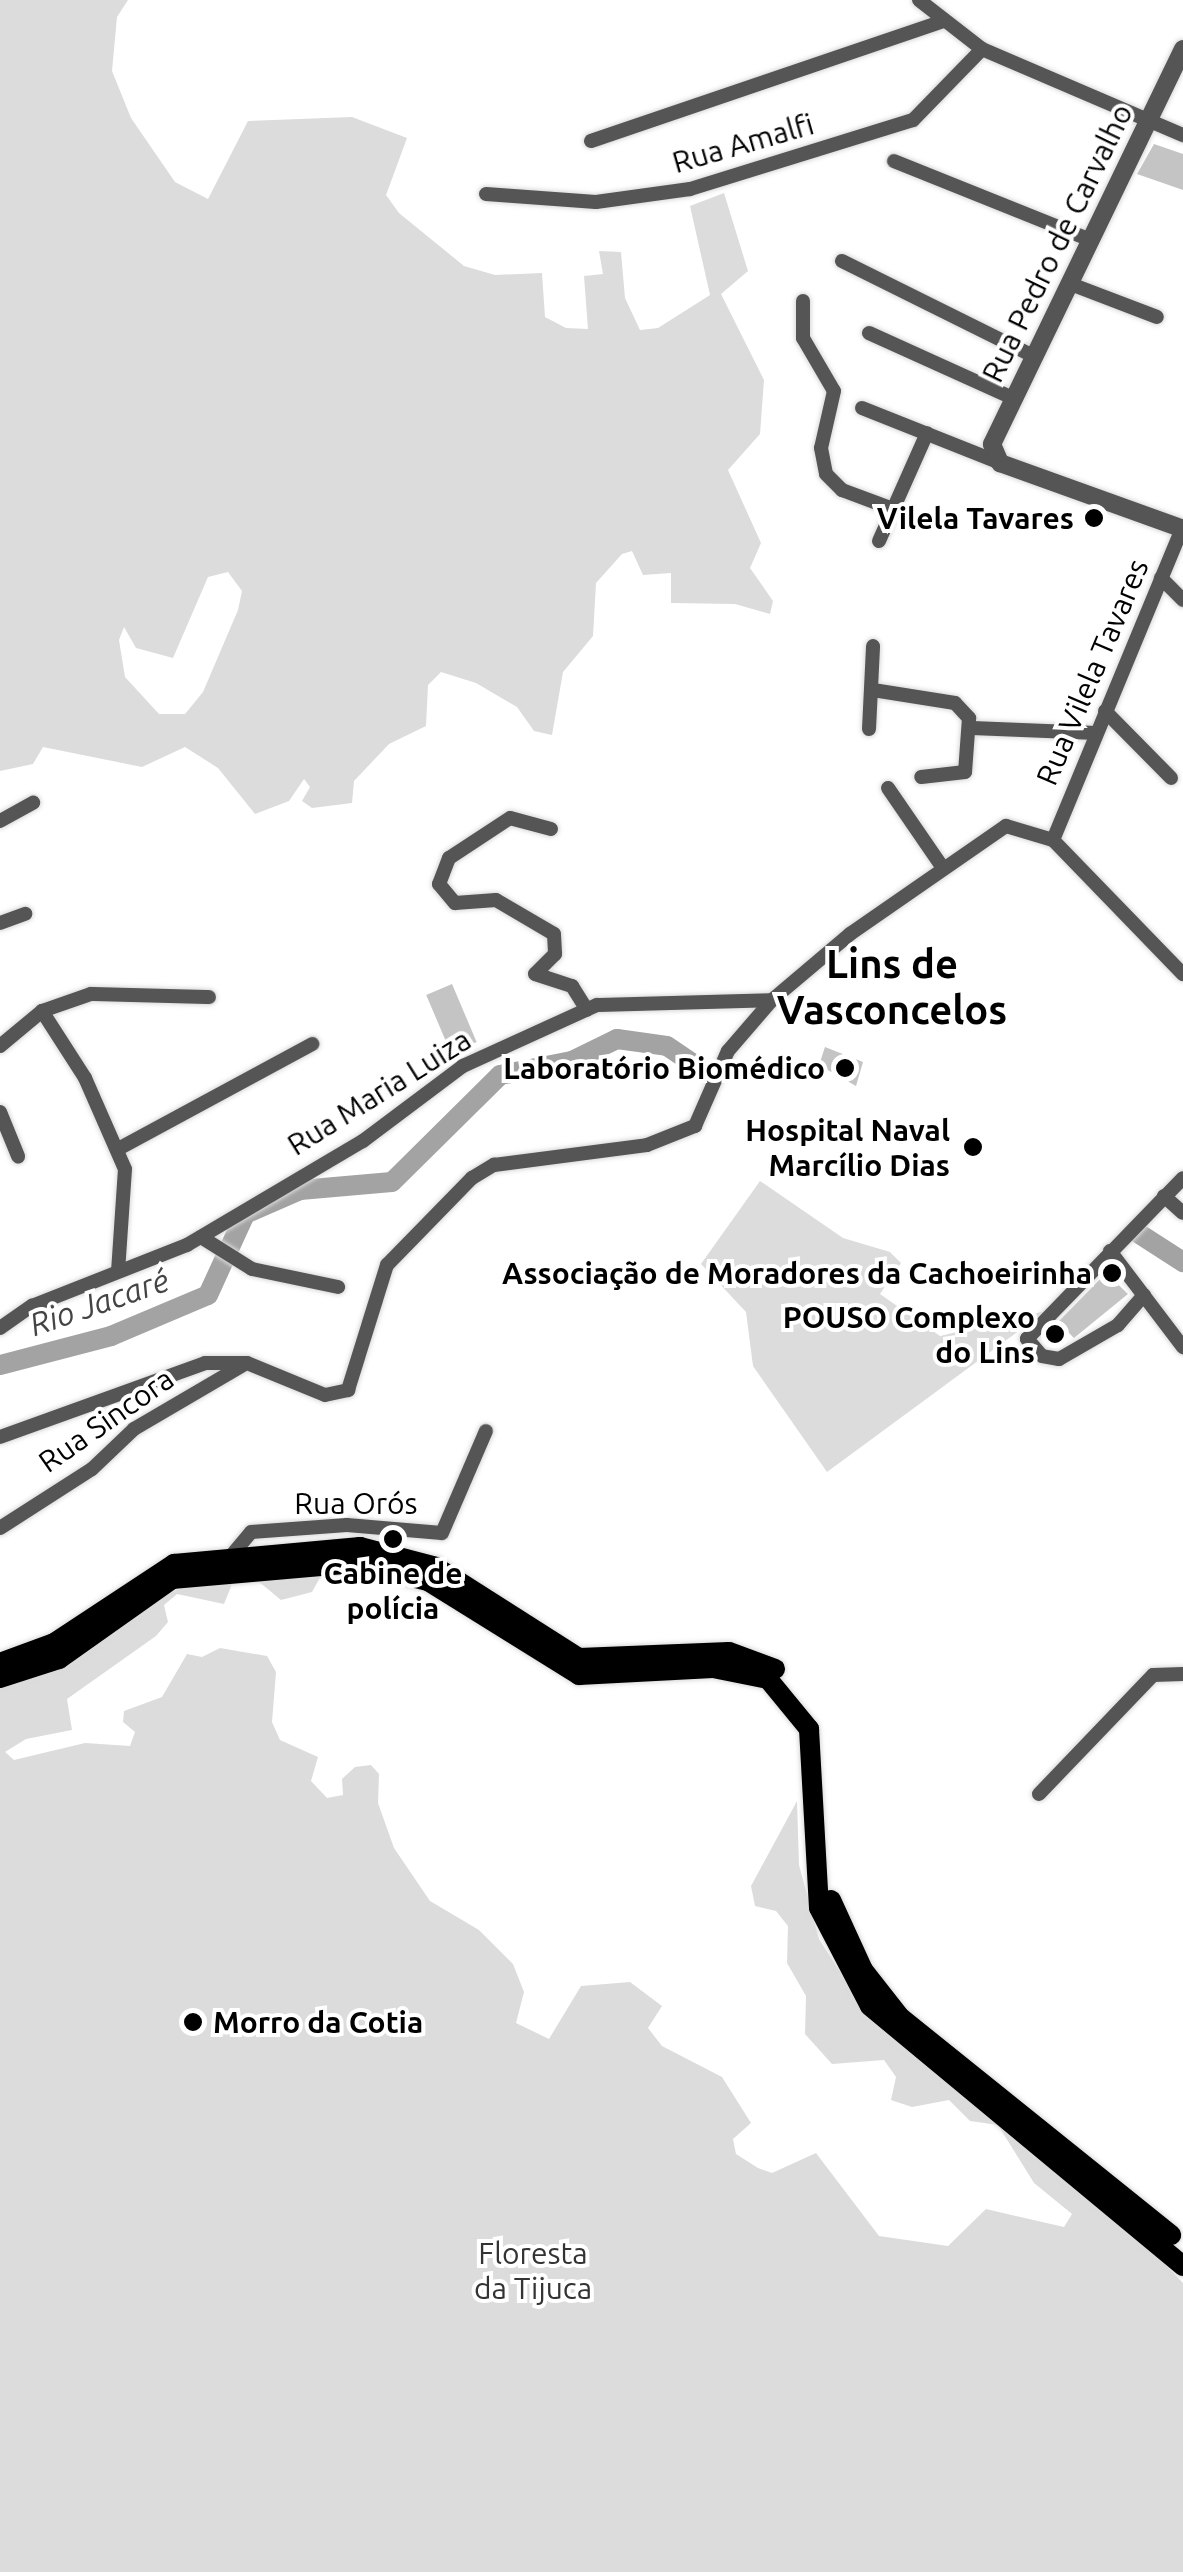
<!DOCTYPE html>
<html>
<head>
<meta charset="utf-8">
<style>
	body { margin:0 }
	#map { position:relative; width:1183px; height:2572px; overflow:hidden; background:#fff; font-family:Ubuntu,sans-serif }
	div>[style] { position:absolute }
	.green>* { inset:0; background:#dcdcdc }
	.river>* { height:20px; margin:-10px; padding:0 10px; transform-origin:10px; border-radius:10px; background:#a3a3a3 }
	.building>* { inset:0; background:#c4c4c4; transform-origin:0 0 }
	.roads { filter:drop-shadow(0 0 2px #dbdbdb) drop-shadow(0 0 2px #dbdbdb) }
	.minor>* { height:14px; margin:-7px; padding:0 7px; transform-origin:7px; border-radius:7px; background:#555 }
	.tertiary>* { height:18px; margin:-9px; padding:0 9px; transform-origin:9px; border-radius:9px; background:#555 }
	.primary>* { height:20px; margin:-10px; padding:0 10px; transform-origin:10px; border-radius:10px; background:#000 }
	.dots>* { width:28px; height:28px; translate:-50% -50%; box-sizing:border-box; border:5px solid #fff; border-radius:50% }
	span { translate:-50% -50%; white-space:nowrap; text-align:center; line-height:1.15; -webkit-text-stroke:8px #fff; paint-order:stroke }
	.street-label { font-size:30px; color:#000 }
	.poi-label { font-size:30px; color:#000; font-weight:700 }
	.right { translate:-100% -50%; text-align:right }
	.left { translate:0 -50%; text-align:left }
	.park-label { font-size:30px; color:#333 }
	.water-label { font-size:32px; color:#444; font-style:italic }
	.district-label { font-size:40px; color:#000; font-weight:700 }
</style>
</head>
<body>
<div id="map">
	<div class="green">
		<div style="clip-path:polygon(evenodd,0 0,128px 0,117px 17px,112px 71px,131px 118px,175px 182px,208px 199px,248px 121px,352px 117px,407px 138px,386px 195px,399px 213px,464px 266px,495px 275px,542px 273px,545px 317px,566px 328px,588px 329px,584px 276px,603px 274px,599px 251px,621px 252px,625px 298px,640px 330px,658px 328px,710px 295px,690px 206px,724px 193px,748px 271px,721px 294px,764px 380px,760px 434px,728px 470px,761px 543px,750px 568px,773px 601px,770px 614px,735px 604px,671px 603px,671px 573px,643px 575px,632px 551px,622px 554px,596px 583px,593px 636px,563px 672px,552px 735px,534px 731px,517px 707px,476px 683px,441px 672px,428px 685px,426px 726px,389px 744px,354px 781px,352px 803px,312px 808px,302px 801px,310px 787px,304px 779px,289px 801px,255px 814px,218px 768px,185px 747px,142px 767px,43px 747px,33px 764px,0 771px,0 0,228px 572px,242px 591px,238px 610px,203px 692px,185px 714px,159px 714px,125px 677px,119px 640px,124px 627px,136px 648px,173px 658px,208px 577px,228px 572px)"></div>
		<div style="clip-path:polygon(760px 1181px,843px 1238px,890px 1252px,901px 1263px,880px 1294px,940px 1336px,1046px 1311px,827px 1472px,753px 1366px,746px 1312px,701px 1264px)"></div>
		<div style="clip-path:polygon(323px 1572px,312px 1592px,281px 1600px,258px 1581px,234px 1579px,224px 1604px,177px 1594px,164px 1605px,168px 1622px,156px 1636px,67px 1699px,72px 1730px,26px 1739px,5px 1752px,14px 1760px,85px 1743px,130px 1746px,135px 1732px,123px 1722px,124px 1711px,162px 1697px,187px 1654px,202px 1657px,220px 1648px,267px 1656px,276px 1672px,272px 1722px,280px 1740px,318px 1757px,311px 1781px,327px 1798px,343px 1795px,342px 1779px,355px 1767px,371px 1765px,379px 1774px,378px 1803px,394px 1848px,430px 1901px,479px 1930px,513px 1964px,524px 1992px,516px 2023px,549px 2039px,581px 1986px,630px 1982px,662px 2006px,648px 2028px,662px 2046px,722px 2077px,751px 2123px,733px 2139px,736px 2154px,758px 2168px,772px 2173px,816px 2153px,879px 2236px,948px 2246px,986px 2209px,1064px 2227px,1072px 2214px,1034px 2183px,998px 2125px,970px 2121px,949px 2100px,912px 2107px,891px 2100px,896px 2077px,884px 2060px,832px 2064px,805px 2034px,806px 1996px,787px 1963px,788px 1926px,776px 1911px,755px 1906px,751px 1886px,797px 1801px,799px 1865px,819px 1939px,869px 2017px,1139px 2237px,1183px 2283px,1183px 2572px,0 2572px,0 1681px,172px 1592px,208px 1579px)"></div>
	</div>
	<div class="river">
		<div style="left:1138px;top:1233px;width:54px;rotate:32.8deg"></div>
		<div style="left:0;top:1365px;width:115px;rotate:-14.6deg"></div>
		<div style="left:111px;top:1336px;width:105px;rotate:-22.9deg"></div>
		<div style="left:208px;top:1295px;width:89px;rotate:-65.4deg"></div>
		<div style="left:245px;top:1214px;width:60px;rotate:-23.6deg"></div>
		<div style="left:300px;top:1190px;width:92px;rotate:-5deg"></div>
		<div style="left:392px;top:1182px;width:152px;rotate:-44.7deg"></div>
		<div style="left:500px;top:1075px;width:73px;rotate:-11deg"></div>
		<div style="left:572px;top:1061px;width:50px;rotate:-26.1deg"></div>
		<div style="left:617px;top:1039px;width:50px;rotate:8deg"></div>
		<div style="left:667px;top:1046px;width:41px;rotate:34.1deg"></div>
	</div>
	<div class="building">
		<div style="clip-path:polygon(1154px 144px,1183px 154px,1183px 190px,1137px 174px)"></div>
		<div style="left:452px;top:984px;width:63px;height:28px;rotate:67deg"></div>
		<div style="clip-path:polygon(825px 1047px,863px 1062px,856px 1086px,819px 1065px)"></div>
		<div style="clip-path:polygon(1106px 1273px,1128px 1294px,1074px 1338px,1058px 1322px)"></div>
	</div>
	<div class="roads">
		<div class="minor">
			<div style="left:919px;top:0;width:80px;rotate:37.9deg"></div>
			<div style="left:982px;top:49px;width:219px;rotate:23.2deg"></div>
			<div style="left:591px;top:141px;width:372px;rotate:-18.8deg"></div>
			<div style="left:894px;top:161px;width:209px;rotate:21.9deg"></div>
			<div style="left:486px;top:194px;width:110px;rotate:4.2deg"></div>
			<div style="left:596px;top:202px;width:95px;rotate:-7.9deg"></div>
			<div style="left:690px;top:189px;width:233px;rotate:-17.2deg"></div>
			<div style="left:913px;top:120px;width:99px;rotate:-45.8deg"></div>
			<div style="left:842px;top:261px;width:213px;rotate:26.4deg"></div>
			<div style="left:1068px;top:283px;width:95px;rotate:20.9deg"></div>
			<div style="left:803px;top:301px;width:37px;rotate:90deg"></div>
			<div style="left:803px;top:338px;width:61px;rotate:59.7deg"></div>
			<div style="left:834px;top:391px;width:58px;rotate:102.8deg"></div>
			<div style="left:821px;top:448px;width:26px;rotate:79deg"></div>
			<div style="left:826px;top:474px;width:23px;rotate:45deg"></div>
			<div style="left:842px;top:490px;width:54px;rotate:20.4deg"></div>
			<div style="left:869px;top:333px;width:158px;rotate:24.3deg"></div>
			<div style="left:862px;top:408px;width:149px;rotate:21.7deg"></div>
			<div style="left:879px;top:541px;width:118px;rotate:-66deg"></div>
			<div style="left:1161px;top:578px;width:31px;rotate:45deg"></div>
			<div style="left:873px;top:690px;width:83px;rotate:9deg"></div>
			<div style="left:955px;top:703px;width:21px;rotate:47deg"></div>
			<div style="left:969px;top:718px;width:54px;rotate:94.2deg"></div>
			<div style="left:965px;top:772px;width:44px;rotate:173.5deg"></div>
			<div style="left:1105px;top:711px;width:94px;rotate:45.4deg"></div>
			<div style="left:972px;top:728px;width:124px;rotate:2.3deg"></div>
			<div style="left:869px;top:729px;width:83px;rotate:-87.2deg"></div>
			<div style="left:888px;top:788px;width:97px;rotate:55.5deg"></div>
			<div style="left:0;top:821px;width:38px;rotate:-29deg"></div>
			<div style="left:551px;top:829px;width:42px;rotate:-165deg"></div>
			<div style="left:510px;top:818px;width:73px;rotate:146.7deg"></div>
			<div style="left:449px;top:858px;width:28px;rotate:111deg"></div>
			<div style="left:439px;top:884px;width:25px;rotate:50deg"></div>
			<div style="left:455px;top:903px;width:41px;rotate:-4.2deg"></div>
			<div style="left:496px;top:900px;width:67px;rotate:30.4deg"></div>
			<div style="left:554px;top:934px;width:20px;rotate:87deg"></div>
			<div style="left:555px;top:954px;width:28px;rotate:135deg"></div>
			<div style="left:535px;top:974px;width:39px;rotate:18deg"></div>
			<div style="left:572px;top:986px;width:28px;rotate:58deg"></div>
			<div style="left:1053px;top:840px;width:338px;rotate:-67.5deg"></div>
			<div style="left:0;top:923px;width:27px;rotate:-20deg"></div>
			<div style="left:42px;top:1011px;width:80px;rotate:57.3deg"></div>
			<div style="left:85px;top:1078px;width:99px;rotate:66.3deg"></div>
			<div style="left:125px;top:1169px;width:102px;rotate:93.9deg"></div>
			<div style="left:0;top:1046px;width:55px;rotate:-39.8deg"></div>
			<div style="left:42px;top:1011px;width:52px;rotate:-19.1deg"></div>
			<div style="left:91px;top:994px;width:118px;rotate:1.5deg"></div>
			<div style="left:0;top:1112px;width:48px;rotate:67.8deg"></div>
			<div style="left:118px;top:1149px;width:221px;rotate:-28.4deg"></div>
			<div style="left:1164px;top:1196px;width:25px;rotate:42deg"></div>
			<div style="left:201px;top:1237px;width:60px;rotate:32.1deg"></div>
			<div style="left:252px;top:1269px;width:88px;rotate:11.8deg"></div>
			<div style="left:1110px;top:1251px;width:121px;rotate:52.8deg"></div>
			<div style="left:1144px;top:1295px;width:40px;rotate:131deg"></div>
			<div style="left:1118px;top:1325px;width:68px;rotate:150deg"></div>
			<div style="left:1059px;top:1359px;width:17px;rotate:-170deg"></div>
			<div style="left:1042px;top:1356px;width:23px;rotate:-131deg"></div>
			<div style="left:1027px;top:1339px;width:224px;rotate:-45.9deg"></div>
			<div style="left:0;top:1328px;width:39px;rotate:-35deg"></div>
			<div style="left:32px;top:1306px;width:167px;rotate:-21.5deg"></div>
			<div style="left:187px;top:1245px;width:204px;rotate:-30.6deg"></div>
			<div style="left:363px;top:1141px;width:125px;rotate:-36.9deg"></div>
			<div style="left:463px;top:1066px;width:147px;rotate:-24.5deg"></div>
			<div style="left:597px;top:1005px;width:175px;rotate:-1.6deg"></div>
			<div style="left:0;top:1437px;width:218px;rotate:-19.8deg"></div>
			<div style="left:205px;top:1363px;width:42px"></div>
			<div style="left:247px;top:1363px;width:84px;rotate:22.3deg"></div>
			<div style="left:325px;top:1395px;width:24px;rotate:-12deg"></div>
			<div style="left:348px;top:1390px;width:131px;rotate:-72.7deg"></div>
			<div style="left:387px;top:1265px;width:122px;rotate:-45.7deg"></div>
			<div style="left:472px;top:1178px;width:26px;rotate:-31deg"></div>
			<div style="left:494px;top:1165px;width:154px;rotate:-7.4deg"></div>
			<div style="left:647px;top:1145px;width:52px;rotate:-21.6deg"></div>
			<div style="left:695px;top:1126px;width:82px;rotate:-66.3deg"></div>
			<div style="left:728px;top:1051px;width:67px;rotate:-49.2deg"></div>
			<div style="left:772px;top:1000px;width:102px;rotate:-40.2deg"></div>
			<div style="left:850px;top:934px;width:190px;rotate:-34.7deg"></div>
			<div style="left:1006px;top:826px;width:49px;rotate:16.6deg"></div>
			<div style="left:1053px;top:840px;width:187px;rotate:45.9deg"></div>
			<div style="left:0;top:1528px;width:109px;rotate:-32.7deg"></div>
			<div style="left:92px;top:1469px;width:58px;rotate:-43.6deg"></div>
			<div style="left:134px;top:1429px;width:126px;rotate:-30.4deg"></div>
			<div style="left:231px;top:1556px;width:31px;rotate:-50deg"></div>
			<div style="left:251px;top:1532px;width:96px;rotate:-4.2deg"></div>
			<div style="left:347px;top:1525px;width:95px;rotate:4.8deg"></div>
			<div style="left:442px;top:1533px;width:111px;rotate:-66.7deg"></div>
			<div style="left:1039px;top:1794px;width:165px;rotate:-46.2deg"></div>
			<div style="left:1153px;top:1675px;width:30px;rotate:-2deg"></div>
		</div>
		<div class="tertiary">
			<div style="left:1183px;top:49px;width:439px;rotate:115.8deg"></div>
			<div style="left:992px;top:444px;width:21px;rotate:67deg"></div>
			<div style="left:1000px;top:463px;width:195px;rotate:19.8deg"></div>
		</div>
		<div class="primary">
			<div style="left:0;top:1663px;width:58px;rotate:-20.3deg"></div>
			<div style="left:54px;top:1643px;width:144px;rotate:-33.4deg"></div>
			<div style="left:174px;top:1564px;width:187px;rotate:-5.2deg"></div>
			<div style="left:360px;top:1547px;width:79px;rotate:14.7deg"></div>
			<div style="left:436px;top:1567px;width:169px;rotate:32.5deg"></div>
			<div style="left:579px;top:1658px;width:150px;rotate:-2.3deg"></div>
			<div style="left:729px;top:1652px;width:49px;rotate:20.3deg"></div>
			<div style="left:0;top:1678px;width:62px;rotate:-17.9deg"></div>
			<div style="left:59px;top:1659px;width:138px;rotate:-35.3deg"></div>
			<div style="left:172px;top:1579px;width:184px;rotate:-5deg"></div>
			<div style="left:355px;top:1563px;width:75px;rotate:13.9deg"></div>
			<div style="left:428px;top:1581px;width:178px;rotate:31.9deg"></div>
			<div style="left:579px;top:1675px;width:134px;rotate:-3deg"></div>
			<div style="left:713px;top:1668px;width:56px;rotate:11.3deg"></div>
			<div style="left:768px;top:1679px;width:65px;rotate:50.6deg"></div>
			<div style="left:809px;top:1729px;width:179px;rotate:86.8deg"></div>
			<div style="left:819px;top:1908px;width:110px;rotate:62.5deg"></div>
			<div style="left:870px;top:2006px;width:407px;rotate:39.7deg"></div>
			<div style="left:831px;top:1900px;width:77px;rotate:65.4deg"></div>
			<div style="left:863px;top:1970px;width:60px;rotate:51.8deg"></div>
			<div style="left:900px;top:2017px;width:348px;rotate:38.8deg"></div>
		</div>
	</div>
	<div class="dots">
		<div style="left:1094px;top:518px;background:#000"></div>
		<div style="left:845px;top:1068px;background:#000"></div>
		<div style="left:973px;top:1147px;background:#000"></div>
		<div style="left:1112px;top:1273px;background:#000"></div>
		<div style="left:1055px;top:1334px;background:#000"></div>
		<div style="left:393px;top:1539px;background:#000"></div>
		<div style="left:193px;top:2022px;background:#000"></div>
	</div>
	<div class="street-label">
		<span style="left:743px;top:143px;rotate:-16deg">Rua Amalfi</span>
		<span style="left:1057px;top:243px;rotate:-64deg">Rua Pedro de Carvalho</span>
		<span style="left:1092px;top:672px;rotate:-67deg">Rua Vilela Tavares</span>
		<span style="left:379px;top:1092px;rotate:-32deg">Rua Maria Luiza</span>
		<span style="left:106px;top:1420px;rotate:-35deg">Rua Sincora</span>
		<span style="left:356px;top:1503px">Rua Orós</span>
	</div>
	<div class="poi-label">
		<span class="right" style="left:1074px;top:518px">Vilela Tavares</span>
		<span class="right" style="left:825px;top:1068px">Laboratório Biomédico</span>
		<span class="right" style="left:950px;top:1147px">Hospital Naval<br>Marcílio Dias</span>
		<span class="right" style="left:1092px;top:1273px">Associação de Moradores da Cachoeirinha</span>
		<span class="right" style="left:1035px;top:1334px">POUSO Complexo<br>do Lins</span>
		<span style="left:393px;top:1590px">Cabine de<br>polícia</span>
		<span class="left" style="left:213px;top:2022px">Morro da Cotia</span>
	</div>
	<div class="park-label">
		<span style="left:533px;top:2270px">Floresta<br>da Tijuca</span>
	</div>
	<div class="water-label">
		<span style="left:99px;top:1302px;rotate:-19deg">Rio Jacaré</span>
	</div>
	<div class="district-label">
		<span style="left:892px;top:987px">Lins de<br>Vasconcelos</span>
	</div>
</div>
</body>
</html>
